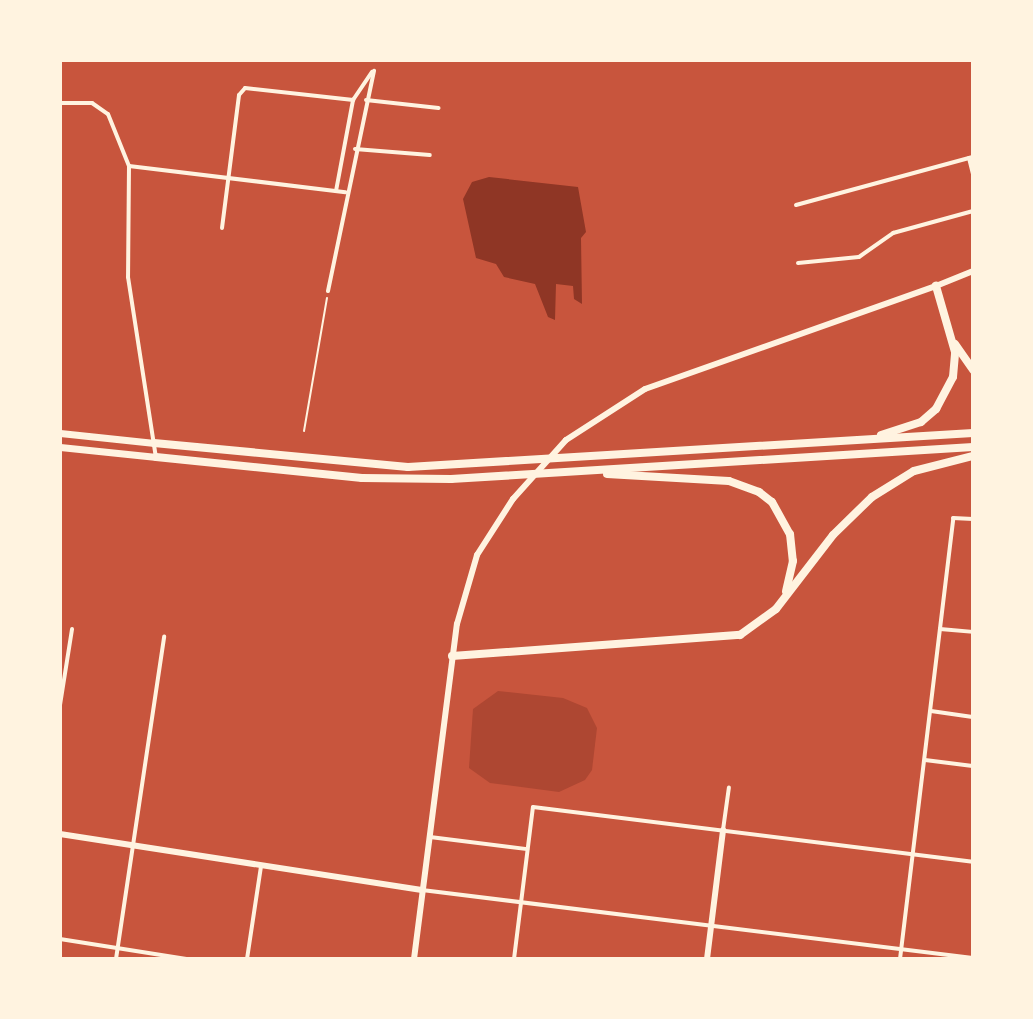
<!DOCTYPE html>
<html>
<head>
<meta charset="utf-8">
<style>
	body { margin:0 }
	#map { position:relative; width:1033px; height:1019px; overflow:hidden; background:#c8553d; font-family:Quicksand,sans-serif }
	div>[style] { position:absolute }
	.green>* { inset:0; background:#ae4732 }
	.water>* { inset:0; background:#8f3625 }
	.path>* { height:2px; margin:-1px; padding:0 1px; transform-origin:1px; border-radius:1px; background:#fff3e0 }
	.minor>* { height:4px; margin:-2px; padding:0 2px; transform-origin:2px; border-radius:2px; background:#fff3e0 }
	.tertiary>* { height:6px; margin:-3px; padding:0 3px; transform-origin:3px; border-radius:3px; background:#fff3e0 }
	.secondary>* { height:6px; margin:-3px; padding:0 3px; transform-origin:3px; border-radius:3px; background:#fff3e0 }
	.primary>* { height:7px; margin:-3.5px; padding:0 3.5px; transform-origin:3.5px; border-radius:3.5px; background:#fff3e0 }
	.motorway>* { height:8px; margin:-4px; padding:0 4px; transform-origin:4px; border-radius:4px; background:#fff3e0 }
	span { translate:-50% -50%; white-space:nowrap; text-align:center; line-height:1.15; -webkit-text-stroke:6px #fff3e0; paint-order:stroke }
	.frame { position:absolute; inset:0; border:62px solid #fff3e0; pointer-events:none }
</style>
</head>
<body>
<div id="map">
	<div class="green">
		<div style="clip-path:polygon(498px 691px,563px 698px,587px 708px,597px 728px,592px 770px,585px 780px,559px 792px,490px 783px,469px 768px,473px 709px)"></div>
	</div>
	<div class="water">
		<div style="clip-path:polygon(489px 177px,578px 187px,586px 232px,581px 238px,582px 304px,574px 299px,573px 286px,556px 284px,555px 320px,548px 317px,535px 284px,504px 277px,496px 264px,476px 258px,463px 199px,472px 182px)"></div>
	</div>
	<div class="path">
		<div style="left:304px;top:431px;width:135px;rotate:-80.2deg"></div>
	</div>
	<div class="minor">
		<div style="left:366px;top:100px;width:73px;rotate:6.3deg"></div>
		<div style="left:60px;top:103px;width:32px"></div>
		<div style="left:92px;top:103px;width:19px;rotate:35deg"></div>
		<div style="left:108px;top:114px;width:56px;rotate:68deg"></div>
		<div style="left:129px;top:166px;width:111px;rotate:90.5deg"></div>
		<div style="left:128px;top:277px;width:182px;rotate:81.2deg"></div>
		<div style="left:355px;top:149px;width:75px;rotate:4.6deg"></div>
		<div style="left:969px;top:158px;width:16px;rotate:76deg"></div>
		<div style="left:129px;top:166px;width:218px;rotate:6.9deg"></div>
		<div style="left:336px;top:191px;width:93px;rotate:-79.4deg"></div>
		<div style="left:353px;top:100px;width:34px;rotate:-56deg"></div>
		<div style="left:796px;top:205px;width:183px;rotate:-15.2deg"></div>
		<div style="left:222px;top:228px;width:134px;rotate:-82.7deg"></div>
		<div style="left:239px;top:95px;width:9px;rotate:-49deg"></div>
		<div style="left:245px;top:88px;width:109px;rotate:6.3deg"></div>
		<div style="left:798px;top:263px;width:61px;rotate:-5.6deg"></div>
		<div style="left:859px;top:257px;width:42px;rotate:-35.2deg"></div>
		<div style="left:893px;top:233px;width:83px;rotate:-15.4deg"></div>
		<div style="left:328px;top:291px;width:225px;rotate:-78.2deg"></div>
		<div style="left:940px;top:629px;width:33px;rotate:5deg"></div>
		<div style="left:60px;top:705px;width:77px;rotate:-81deg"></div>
		<div style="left:931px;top:711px;width:42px;rotate:8.1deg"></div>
		<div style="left:925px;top:760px;width:48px;rotate:7.1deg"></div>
		<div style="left:723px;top:830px;width:43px;rotate:-82.1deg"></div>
		<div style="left:430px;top:837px;width:98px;rotate:7.1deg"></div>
		<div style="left:422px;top:890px;width:555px;rotate:7.04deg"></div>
		<div style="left:60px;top:939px;width:128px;rotate:9deg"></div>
		<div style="left:116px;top:959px;width:326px;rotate:-81.5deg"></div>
		<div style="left:247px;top:959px;width:94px;rotate:-81.4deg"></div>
		<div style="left:514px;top:959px;width:153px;rotate:-82.9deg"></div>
		<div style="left:533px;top:807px;width:443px;rotate:7.1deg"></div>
		<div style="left:900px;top:959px;width:444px;rotate:-83.1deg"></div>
		<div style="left:953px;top:518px;width:20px;rotate:3deg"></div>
	</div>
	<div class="tertiary">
		<div style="left:936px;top:286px;width:40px;rotate:-22deg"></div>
		<div style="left:60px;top:834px;width:366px;rotate:8.8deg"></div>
		<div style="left:707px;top:959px;width:130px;rotate:-82.9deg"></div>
	</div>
	<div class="secondary">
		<div style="left:414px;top:959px;width:338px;rotate:-82.7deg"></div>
		<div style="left:457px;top:624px;width:72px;rotate:-73.8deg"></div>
		<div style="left:477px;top:555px;width:67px;rotate:-57.3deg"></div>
		<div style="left:513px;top:499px;width:79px;rotate:-48.1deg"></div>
		<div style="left:566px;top:440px;width:94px;rotate:-32.8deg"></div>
		<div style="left:645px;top:389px;width:309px;rotate:-19.5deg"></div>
	</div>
	<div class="primary">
		<div style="left:60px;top:433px;width:95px;rotate:6.1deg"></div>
		<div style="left:60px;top:447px;width:97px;rotate:5.9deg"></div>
	</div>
	<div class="motorway">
		<div style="left:955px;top:344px;width:32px;rotate:55deg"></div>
		<div style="left:881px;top:435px;width:42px;rotate:-18deg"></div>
		<div style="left:921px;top:422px;width:20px;rotate:-41deg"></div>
		<div style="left:936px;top:409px;width:36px;rotate:-62deg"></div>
		<div style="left:953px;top:377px;width:25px;rotate:-85deg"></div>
		<div style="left:955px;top:352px;width:69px;rotate:-106.1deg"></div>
		<div style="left:154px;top:443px;width:255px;rotate:5.4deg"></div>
		<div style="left:408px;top:467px;width:566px;rotate:-3.44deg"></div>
		<div style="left:156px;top:457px;width:207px;rotate:5.8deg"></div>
		<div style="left:362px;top:478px;width:89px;rotate:0.6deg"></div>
		<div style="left:451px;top:479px;width:523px;rotate:-3.51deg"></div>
		<div style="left:607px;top:474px;width:122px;rotate:3.3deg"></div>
		<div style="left:729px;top:481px;width:32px;rotate:20deg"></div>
		<div style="left:759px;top:492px;width:16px;rotate:38deg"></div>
		<div style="left:772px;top:502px;width:37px;rotate:61deg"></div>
		<div style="left:790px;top:534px;width:27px;rotate:84deg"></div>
		<div style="left:793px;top:561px;width:31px;rotate:103deg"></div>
		<div style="left:452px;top:656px;width:289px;rotate:-4.2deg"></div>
		<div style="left:740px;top:635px;width:44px;rotate:-35.8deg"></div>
		<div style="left:776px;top:609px;width:93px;rotate:-52.4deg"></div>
		<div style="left:833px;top:535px;width:54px;rotate:-44.3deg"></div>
		<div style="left:872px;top:497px;width:49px;rotate:-31.8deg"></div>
		<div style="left:914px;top:471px;width:61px;rotate:-14.3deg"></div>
	</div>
	<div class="frame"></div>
</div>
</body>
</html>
